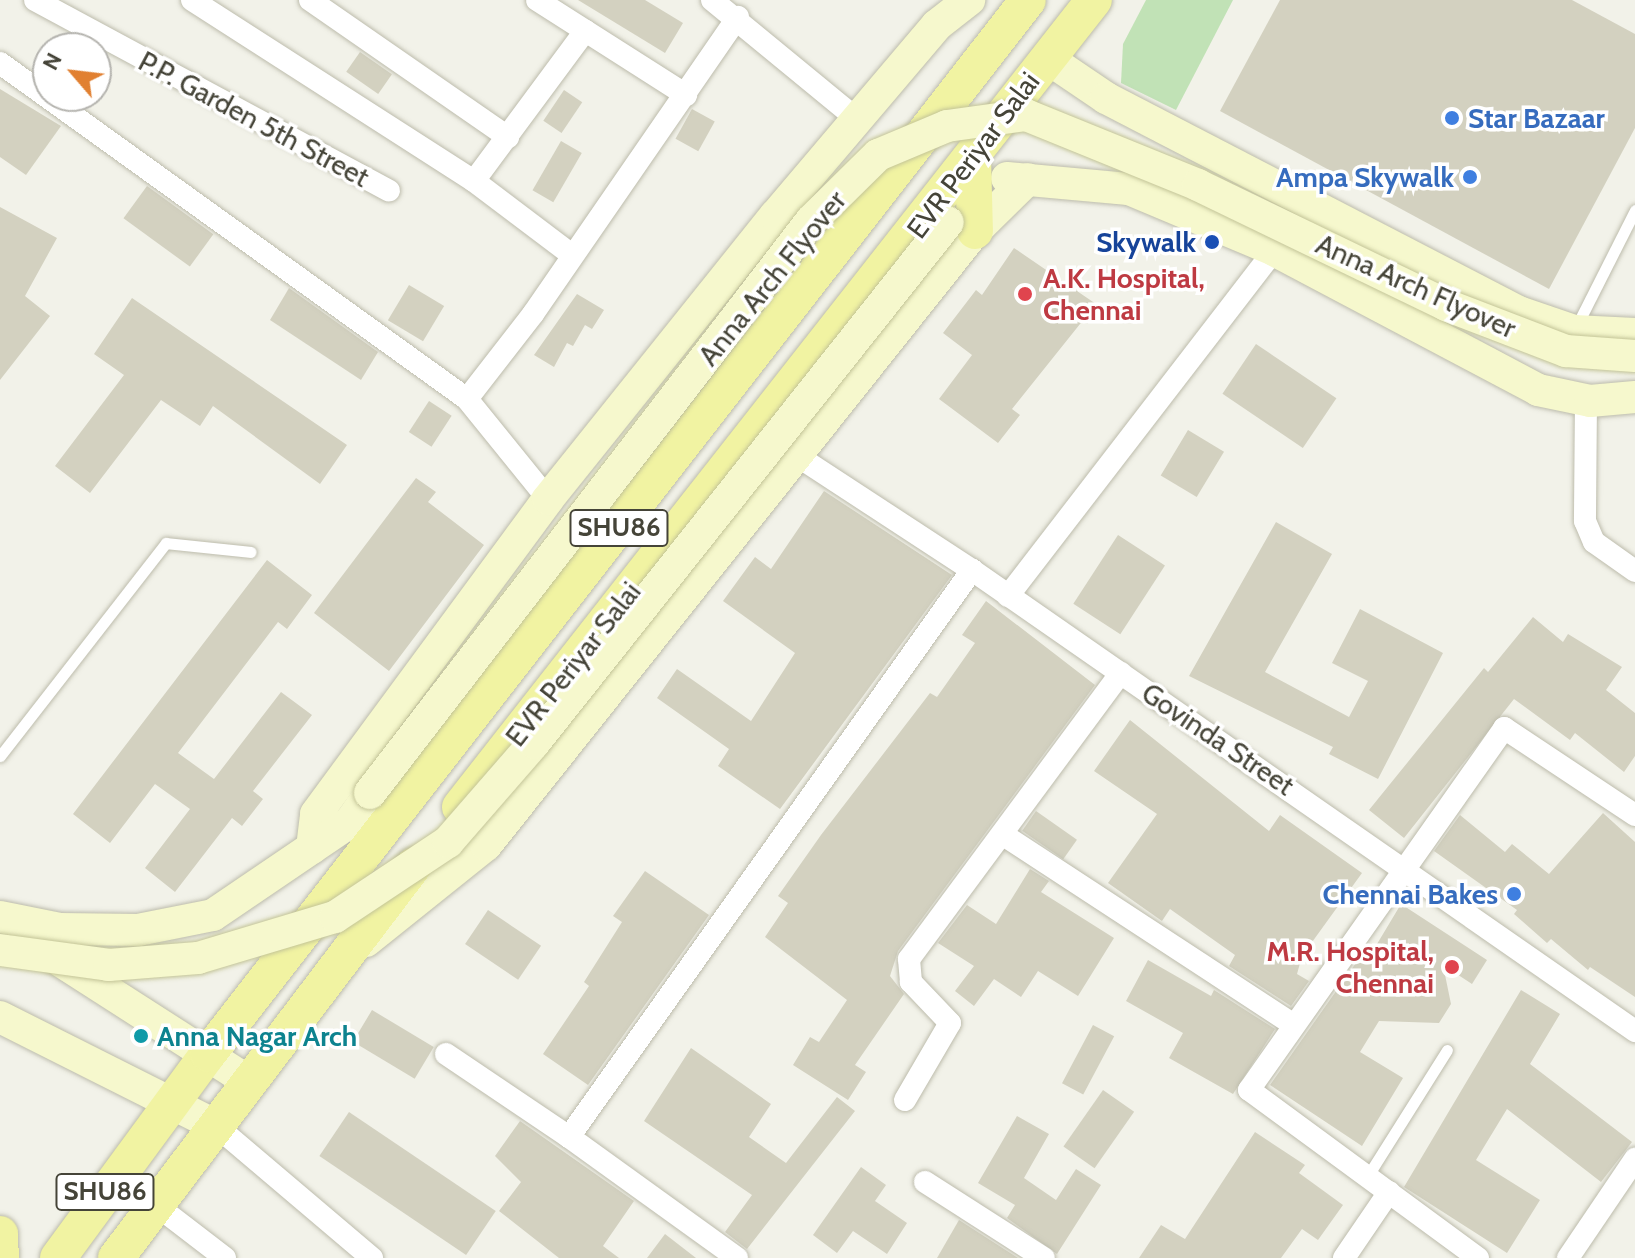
<!DOCTYPE html>
<html>
<head>
<meta charset="utf-8">
<style>
	body { margin:0 }
	#map { position:relative; width:1635px; height:1258px; overflow:hidden; background:#f2f2e9; font-family:Cabin,sans-serif }
	div>[style] { position:absolute }
	.green>* { inset:0; background:#c1e2b6 }
	.building>* { inset:0; background:#d3d1c0; transform-origin:0 0 }
	.roads { filter:drop-shadow(0 0 2px #bdbcac) drop-shadow(0 0 2px #bdbcac) }
	.service>* { height:11px; margin:-5.5px; padding:0 5.5px; transform-origin:5.5px; border-radius:5.5px; background:#fff }
	.minor>* { height:22px; margin:-11px; padding:0 11px; transform-origin:11px; border-radius:11px; background:#fff }
	.secondary>* { height:32px; margin:-16px; padding:0 16px; transform-origin:16px; border-radius:16px; background:#f6f8cd }
	.primary>* { height:36px; margin:-18px; padding:0 18px; transform-origin:18px; border-radius:18px; background:#f1f3a2 }
	.bridges { filter:drop-shadow(0 0 2px #c3c497) drop-shadow(0 0 2px #c3c497) }
	.secondary-bridge>* { height:32px; margin:-16px; padding:0 16px; transform-origin:16px; border-radius:16px; background:#f6f8cd }
	.dots>* { width:22px; height:22px; translate:-50% -50%; box-sizing:border-box; border:4px solid #fff; border-radius:50% }
	span { translate:-50% -50%; white-space:nowrap; text-align:center; line-height:1.15; -webkit-text-stroke:7px #fff; paint-order:stroke }
	.shield-label span { padding:2px 6px; background:#fff; border:2px solid; border-radius:6px; -webkit-text-stroke-width:0 }
	.shield-label { font-size:26px; color:#454438; font-weight:700 }
	.shop-label { font-size:28px; color:#366cbe; font-weight:700 }
	.left { translate:0 -50%; text-align:left }
	.right { translate:-100% -50%; text-align:right }
	.street-label { font-size:28px; color:#454438 }
	.transit-label { font-size:28px; color:#164399; font-weight:700 }
	.health-label { font-size:28px; color:#be3a42; font-weight:700 }
	.culture-label { font-size:28px; color:#0d838f; font-weight:700 }
	.north { position:absolute; left:32px; top:32px; width:80px; height:80px; box-sizing:border-box; background:#fff; border:2px solid #b5b4af; border-radius:50%; rotate:298deg; font-size:22px; font-weight:700; line-height:32px; text-align:center; color:#454438 }
	.north::after { content:''; display:block; margin:auto; width:28px; height:36px; background:#e18031; clip-path:polygon(50% 0,100% 100%,50% 72%,0 100%) }
</style>
</head>
<body>
<div id="map">
	<div class="green">
		<div style="clip-path:polygon(1146px 0,1233px 0,1176px 110px,1121px 83px,1123px 44px)"></div>
	</div>
	<div class="building">
		<div style="clip-path:polygon(578px 0,645px 0,683px 23px,665px 53px)"></div>
		<div style="clip-path:polygon(1280px 0,1572px 0,1635px 34px,1635px 128px,1549px 289px,1220px 111px)"></div>
		<div style="left:360px;top:52px;width:39px;height:24px;rotate:35deg"></div>
		<div style="clip-path:polygon(0 89px,61px 126px,26px 175px,0 157px)"></div>
		<div style="left:564px;top:90px;width:22px;height:37px;rotate:34deg"></div>
		<div style="left:692px;top:109px;width:26px;height:34px;rotate:29deg"></div>
		<div style="left:561px;top:141px;width:24px;height:57px;rotate:30deg"></div>
		<div style="left:147px;top:186px;width:82px;height:40px;rotate:36deg"></div>
		<div style="clip-path:polygon(0 207px,57px 238px,25px 296px,50px 316px,0 380px)"></div>
		<div style="clip-path:polygon(1014px 248px,1096px 304px,1012px 409px,1020px 415px,998px 443px,939px 399px,972px 355px,943px 333px,976px 290px,982px 295px)"></div>
		<div style="left:409px;top:285px;width:41px;height:41px;rotate:31deg"></div>
		<div style="clip-path:polygon(289px 288px,378px 352px,361px 380px,270px 320px)"></div>
		<div style="clip-path:polygon(577px 294px,604px 310px,592px 329px,585px 325px,573px 346px,567px 343px,554px 367px,534px 355px)"></div>
		<div style="clip-path:polygon(132px 298px,347px 445px,320px 484px,213px 406px,200px 426px,161px 400px,90px 493px,55px 466px,124px 375px,94px 354px)"></div>
		<div style="left:1256px;top:344px;width:97px;height:60px;rotate:34deg"></div>
		<div style="left:429px;top:401px;width:27px;height:37px;rotate:33deg"></div>
		<div style="left:1188px;top:430px;width:42px;height:53px;rotate:31deg"></div>
		<div style="clip-path:polygon(416px 478px,436px 492px,428px 502px,484px 545px,389px 671px,314px 613px)"></div>
		<div style="clip-path:polygon(824px 491px,952px 575px,780px 809px,718px 766px,729px 749px,657px 698px,677px 669px,751px 721px,795px 653px,723px 601px,755px 557px,771px 569px)"></div>
		<div style="clip-path:polygon(1276px 522px,1332px 554px,1265px 672px,1349px 717px,1368px 681px,1332px 663px,1360px 609px,1443px 653px,1378px 779px,1329px 754px,1333px 747px,1189px 676px)"></div>
		<div style="left:1118px;top:535px;width:56px;height:82px;rotate:33deg"></div>
		<div style="clip-path:polygon(267px 560px,312px 595px,287px 629px,278px 622px,178px 753px,214px 779px,281px 692px,312px 715px,253px 791px,263px 799px,242px 826px,232px 818px,175px 892px,145px 868px,190px 809px,155px 784px,110px 843px,73px 814px)"></div>
		<div style="clip-path:polygon(986px 601px,1095px 685px,898px 951px,890px 976px,904px 994px,855px 1065px,866px 1072px,848px 1100px,793px 1065px,810px 1037px,819px 1042px,847px 1000px,765px 937px,788px 903px,778px 896px,821px 835px,930px 693px,937px 697px,975px 643px,962px 635px)"></div>
		<div style="clip-path:polygon(1533px 617px,1563px 642px,1568px 634px,1622px 667px,1606px 690px,1635px 713px,1635px 756px,1624px 772px,1575px 733px,1570px 740px,1514px 699px,1404px 838px,1369px 810px,1484px 668px,1488px 672px)"></div>
		<div style="clip-path:polygon(1130px 720px,1269px 831px,1280px 815px,1362px 873px,1302px 956px,1297px 974px,1309px 981px,1291px 1006px,1229px 966px,1235px 955px,1170px 909px,1162px 921px,1108px 883px,1157px 814px,1094px 771px)"></div>
		<div style="left:1036px;top:811px;width:50px;height:24px;rotate:35deg"></div>
		<div style="clip-path:polygon(1603px 813px,1635px 842px,1635px 997px,1590px 967px,1588px 970px,1551px 939px,1547px 943px,1514px 914px,1517px 910px,1434px 851px,1460px 815px,1505px 852px,1512px 844px,1549px 874px)"></div>
		<div style="clip-path:polygon(1030px 869px,1049px 881px,1041px 892px,1114px 938px,1078px 996px,1038px 971px,1021px 997px,994px 979px,974px 1006px,955px 991px,974px 966px,938px 943px,967px 905px,996px 924px)"></div>
		<div style="clip-path:polygon(645px 871px,709px 915px,588px 1085px,543px 1054px,589px 986px,584px 982px,622px 922px,613px 916px)"></div>
		<div style="clip-path:polygon(1401px 904px,1487px 960px,1472px 984px,1443px 965px,1451px 1004px,1439px 1023px,1379px 1021px,1360px 1052px,1403px 1078px,1362px 1146px,1270px 1085px,1358px 960px,1365px 964px)"></div>
		<div style="left:488px;top:910px;width:64px;height:41px;rotate:34deg"></div>
		<div style="clip-path:polygon(1148px 960px,1211px 996px,1214px 990px,1275px 1029px,1233px 1094px,1169px 1058px,1183px 1033px,1126px 1001px)"></div>
		<div style="clip-path:polygon(1521px 990px,1560px 1014px,1530px 1064px,1632px 1142px,1601px 1182px,1507px 1109px,1476px 1160px,1540px 1200px,1507px 1253px,1404px 1187px)"></div>
		<div style="left:372px;top:1010px;width:72px;height:37px;rotate:31deg"></div>
		<div style="left:1093px;top:1025px;width:24px;height:66px;rotate:28deg"></div>
		<div style="clip-path:polygon(691px 1048px,771px 1104px,749px 1137px,786px 1163px,837px 1097px,855px 1111px,747px 1249px,725px 1232px,752px 1195px,644px 1121px)"></div>
		<div style="left:1103px;top:1090px;width:38px;height:69px;rotate:35deg"></div>
		<div style="left:349px;top:1112px;width:177px;height:53px;rotate:34deg"></div>
		<div style="clip-path:polygon(1017px 1116px,1049px 1134px,1024px 1178px,1056px 1200px,1076px 1169px,1101px 1185px,1057px 1254px,1007px 1218px,1015px 1205px,978px 1183px)"></div>
		<div style="clip-path:polygon(520px 1121px,634px 1201px,603px 1246px,619px 1258px,559px 1258px,499px 1211px,521px 1182px,495px 1156px)"></div>
		<div style="clip-path:polygon(1255px 1132px,1305px 1165px,1299px 1173px,1343px 1205px,1318px 1240px,1302px 1229px,1281px 1258px,1139px 1258px,1161px 1225px,1185px 1239px)"></div>
		<div style="clip-path:polygon(861px 1167px,886px 1185px,875px 1201px,907px 1223px,887px 1254px,853px 1231px,837px 1253px,813px 1235px)"></div>
		<div style="clip-path:polygon(959px 1220px,1018px 1258px,937px 1258px)"></div>
		<div style="clip-path:polygon(665px 1234px,696px 1258px,647px 1258px)"></div>
	</div>
	<div class="roads">
		<div class="service">
			<div style="left:1576px;top:327px;width:131px;rotate:-63.2deg"></div>
			<div style="left:0;top:756px;width:270px;rotate:-52.1deg"></div>
			<div style="left:166px;top:543px;width:85px;rotate:6deg"></div>
			<div style="left:1367px;top:1177px;width:150px;rotate:-57.8deg"></div>
		</div>
		<div class="minor">
			<div style="left:35px;top:0;width:402px;rotate:28.3deg"></div>
			<div style="left:192px;top:0;width:335px;rotate:32.7deg"></div>
			<div style="left:474px;top:181px;width:123px;rotate:37.1deg"></div>
			<div style="left:310px;top:0;width:241px;rotate:34.7deg"></div>
			<div style="left:537px;top:0;width:177px;rotate:32.5deg"></div>
			<div style="left:712px;top:0;width:189px;rotate:39.4deg"></div>
			<div style="left:0;top:63px;width:575px;rotate:35.73deg"></div>
			<div style="left:467px;top:399px;width:129px;rotate:51deg"></div>
			<div style="left:474px;top:181px;width:187px;rotate:-53.5deg"></div>
			<div style="left:467px;top:399px;width:108px;rotate:-52.2deg"></div>
			<div style="left:533px;top:314px;width:361px;rotate:-55.4deg"></div>
			<div style="left:1586px;top:399px;width:122px;rotate:90.5deg"></div>
			<div style="left:1585px;top:521px;width:23px;rotate:67deg"></div>
			<div style="left:1594px;top:542px;width:50px;rotate:35.3deg"></div>
			<div style="left:796px;top:455px;width:210px;rotate:33.2deg"></div>
			<div style="left:972px;top:570px;width:808px;rotate:34.81deg"></div>
			<div style="left:1008px;top:596px;width:436px;rotate:-52.4deg"></div>
			<div style="left:1002px;top:834px;width:347px;rotate:33.2deg"></div>
			<div style="left:446px;top:1054px;width:148px;rotate:34deg"></div>
			<div style="left:905px;top:1100px;width:89px;rotate:-59.7deg"></div>
			<div style="left:950px;top:1023px;width:57px;rotate:-133.6deg"></div>
			<div style="left:911px;top:982px;width:23px;rotate:-95deg"></div>
			<div style="left:909px;top:959px;width:356px;rotate:-53.5deg"></div>
			<div style="left:215px;top:1125px;width:206px;rotate:40.3deg"></div>
			<div style="left:925px;top:1182px;width:141px;rotate:32.6deg"></div>
			<div style="left:156px;top:1205px;width:87px;rotate:37.5deg"></div>
			<div style="left:737px;top:1258px;width:207px;rotate:-144.2deg"></div>
			<div style="left:569px;top:1137px;width:696px;rotate:-54.6deg"></div>
			<div style="left:1344px;top:1258px;width:80px;rotate:-55.7deg"></div>
			<div style="left:1478px;top:1258px;width:284px;rotate:-143.7deg"></div>
			<div style="left:1249px;top:1090px;width:443px;rotate:-54.8deg"></div>
			<div style="left:1504px;top:728px;width:157px;rotate:33.6deg"></div>
			<div style="left:1568px;top:1258px;width:120px;rotate:-55.9deg"></div>
		</div>
		<div class="secondary">
			<div style="left:1047px;top:58px;width:71px;rotate:34.1deg"></div>
			<div style="left:1106px;top:98px;width:465px;rotate:27.4deg"></div>
			<div style="left:1519px;top:312px;width:58px;rotate:19.1deg"></div>
			<div style="left:1574px;top:331px;width:61px;rotate:2.8deg"></div>
			<div style="left:1007px;top:178px;width:122px;rotate:5.2deg"></div>
			<div style="left:1129px;top:189px;width:157px;rotate:22.8deg"></div>
			<div style="left:1274px;top:250px;width:299px;rotate:27.9deg"></div>
			<div style="left:1538px;top:390px;width:53px;rotate:11.9deg"></div>
			<div style="left:1590px;top:401px;width:45px;rotate:-5.1deg"></div>
			<div style="left:312px;top:848px;width:34px;rotate:-83deg"></div>
			<div style="left:316px;top:814px;width:391px;rotate:-53.6deg"></div>
			<div style="left:548px;top:499px;width:363px;rotate:-51.3deg"></div>
			<div style="left:775px;top:216px;width:250px;rotate:-49.7deg"></div>
			<div style="left:937px;top:25px;width:41px;rotate:-38deg"></div>
			<div style="left:0;top:917px;width:61px;rotate:11.3deg"></div>
			<div style="left:60px;top:929px;width:78px;rotate:0.7deg"></div>
			<div style="left:138px;top:930px;width:76px;rotate:-11.3deg"></div>
			<div style="left:213px;top:915px;width:166px;rotate:-34.2deg"></div>
			<div style="left:350px;top:822px;width:35px;rotate:-55deg"></div>
			<div style="left:366px;top:941px;width:154px;rotate:-38.7deg"></div>
			<div style="left:486px;top:845px;width:785px;rotate:-51.47deg"></div>
			<div style="left:975px;top:231px;width:74px;rotate:-44.5deg"></div>
			<div style="left:53px;top:956px;width:232px;rotate:32.7deg"></div>
			<div style="left:0;top:1017px;width:241px;rotate:26.7deg"></div>
		</div>
		<div class="primary">
			<div style="left:973px;top:157px;width:74px;rotate:88.5deg"></div>
			<div style="left:460px;top:807px;width:1026px;rotate:-51.85deg"></div>
			<div style="left:0;top:1234px;width:24px;rotate:88deg"></div>
			<div style="left:58px;top:1258px;width:253px;rotate:-53.7deg"></div>
			<div style="left:208px;top:1054px;width:1335px;rotate:-52.12deg"></div>
			<div style="left:116px;top:1258px;width:492px;rotate:-52.8deg"></div>
		</div>
	</div>
	<div class="bridges">
		<div class="secondary-bridge">
			<div style="left:370px;top:793px;width:722px;rotate:-52.37deg"></div>
			<div style="left:811px;top:221px;width:94px;rotate:-44.6deg"></div>
			<div style="left:878px;top:155px;width:75px;rotate:-22.8deg"></div>
			<div style="left:947px;top:126px;width:80px;rotate:-7.9deg"></div>
			<div style="left:1026px;top:115px;width:186px;rotate:22.1deg"></div>
			<div style="left:1198px;top:185px;width:276px;rotate:25.8deg"></div>
			<div style="left:1446px;top:305px;width:129px;rotate:21deg"></div>
			<div style="left:1566px;top:351px;width:69px;rotate:4.1deg"></div>
			<div style="left:0;top:950px;width:110px;rotate:7.8deg"></div>
			<div style="left:109px;top:965px;width:89px;rotate:-4.5deg"></div>
			<div style="left:198px;top:958px;width:143px;rotate:-16.7deg"></div>
			<div style="left:335px;top:917px;width:136px;rotate:-33.6deg"></div>
			<div style="left:448px;top:842px;width:131px;rotate:-49deg"></div>
			<div style="left:534px;top:743px;width:665px;rotate:-51.53deg"></div>
		</div>
	</div>
	<div class="dots">
		<div style="left:1452px;top:118px;background:#3f7fe0"></div>
		<div style="left:1470px;top:177px;background:#3f7fe0"></div>
		<div style="left:1212px;top:242px;background:#1a4fb4"></div>
		<div style="left:1025px;top:294px;background:#e0444e"></div>
		<div style="left:1514px;top:894px;background:#3f7fe0"></div>
		<div style="left:1452px;top:967px;background:#e0444e"></div>
		<div style="left:141px;top:1036px;background:#0f9aa8"></div>
	</div>
	<div class="shield-label">
		<span style="left:619px;top:528px">SHU86</span>
		<span style="left:105px;top:1192px">SHU86</span>
	</div>
	<div class="shop-label">
		<span class="left" style="left:1468px;top:118px">Star Bazaar</span>
		<span class="right" style="left:1454px;top:177px">Ampa Skywalk</span>
		<span class="right" style="left:1498px;top:894px">Chennai Bakes</span>
	</div>
	<div class="street-label">
		<span style="left:254px;top:119px;rotate:28deg">P.P. Garden 5th Street</span>
		<span style="left:973px;top:155px;rotate:-53deg">EVR Periyar Salai</span>
		<span style="left:772px;top:278px;rotate:-51deg">Anna Arch Flyover</span>
		<span style="left:1416px;top:286px;rotate:24deg">Anna Arch Flyover</span>
		<span style="left:573px;top:664px;rotate:-52deg">EVR Periyar Salai</span>
		<span style="left:1218px;top:739px;rotate:34deg">Govinda Street</span>
	</div>
	<div class="transit-label">
		<span class="right" style="left:1196px;top:242px">Skywalk</span>
	</div>
	<div class="health-label">
		<span class="left" style="left:1043px;top:294px">A.K. Hospital,<br>Chennai</span>
		<span class="right" style="left:1434px;top:967px">M.R. Hospital,<br>Chennai</span>
	</div>
	<div class="culture-label">
		<span class="left" style="left:157px;top:1036px">Anna Nagar Arch</span>
	</div>
	<div class="north">N</div>
</div>
</body>
</html>
